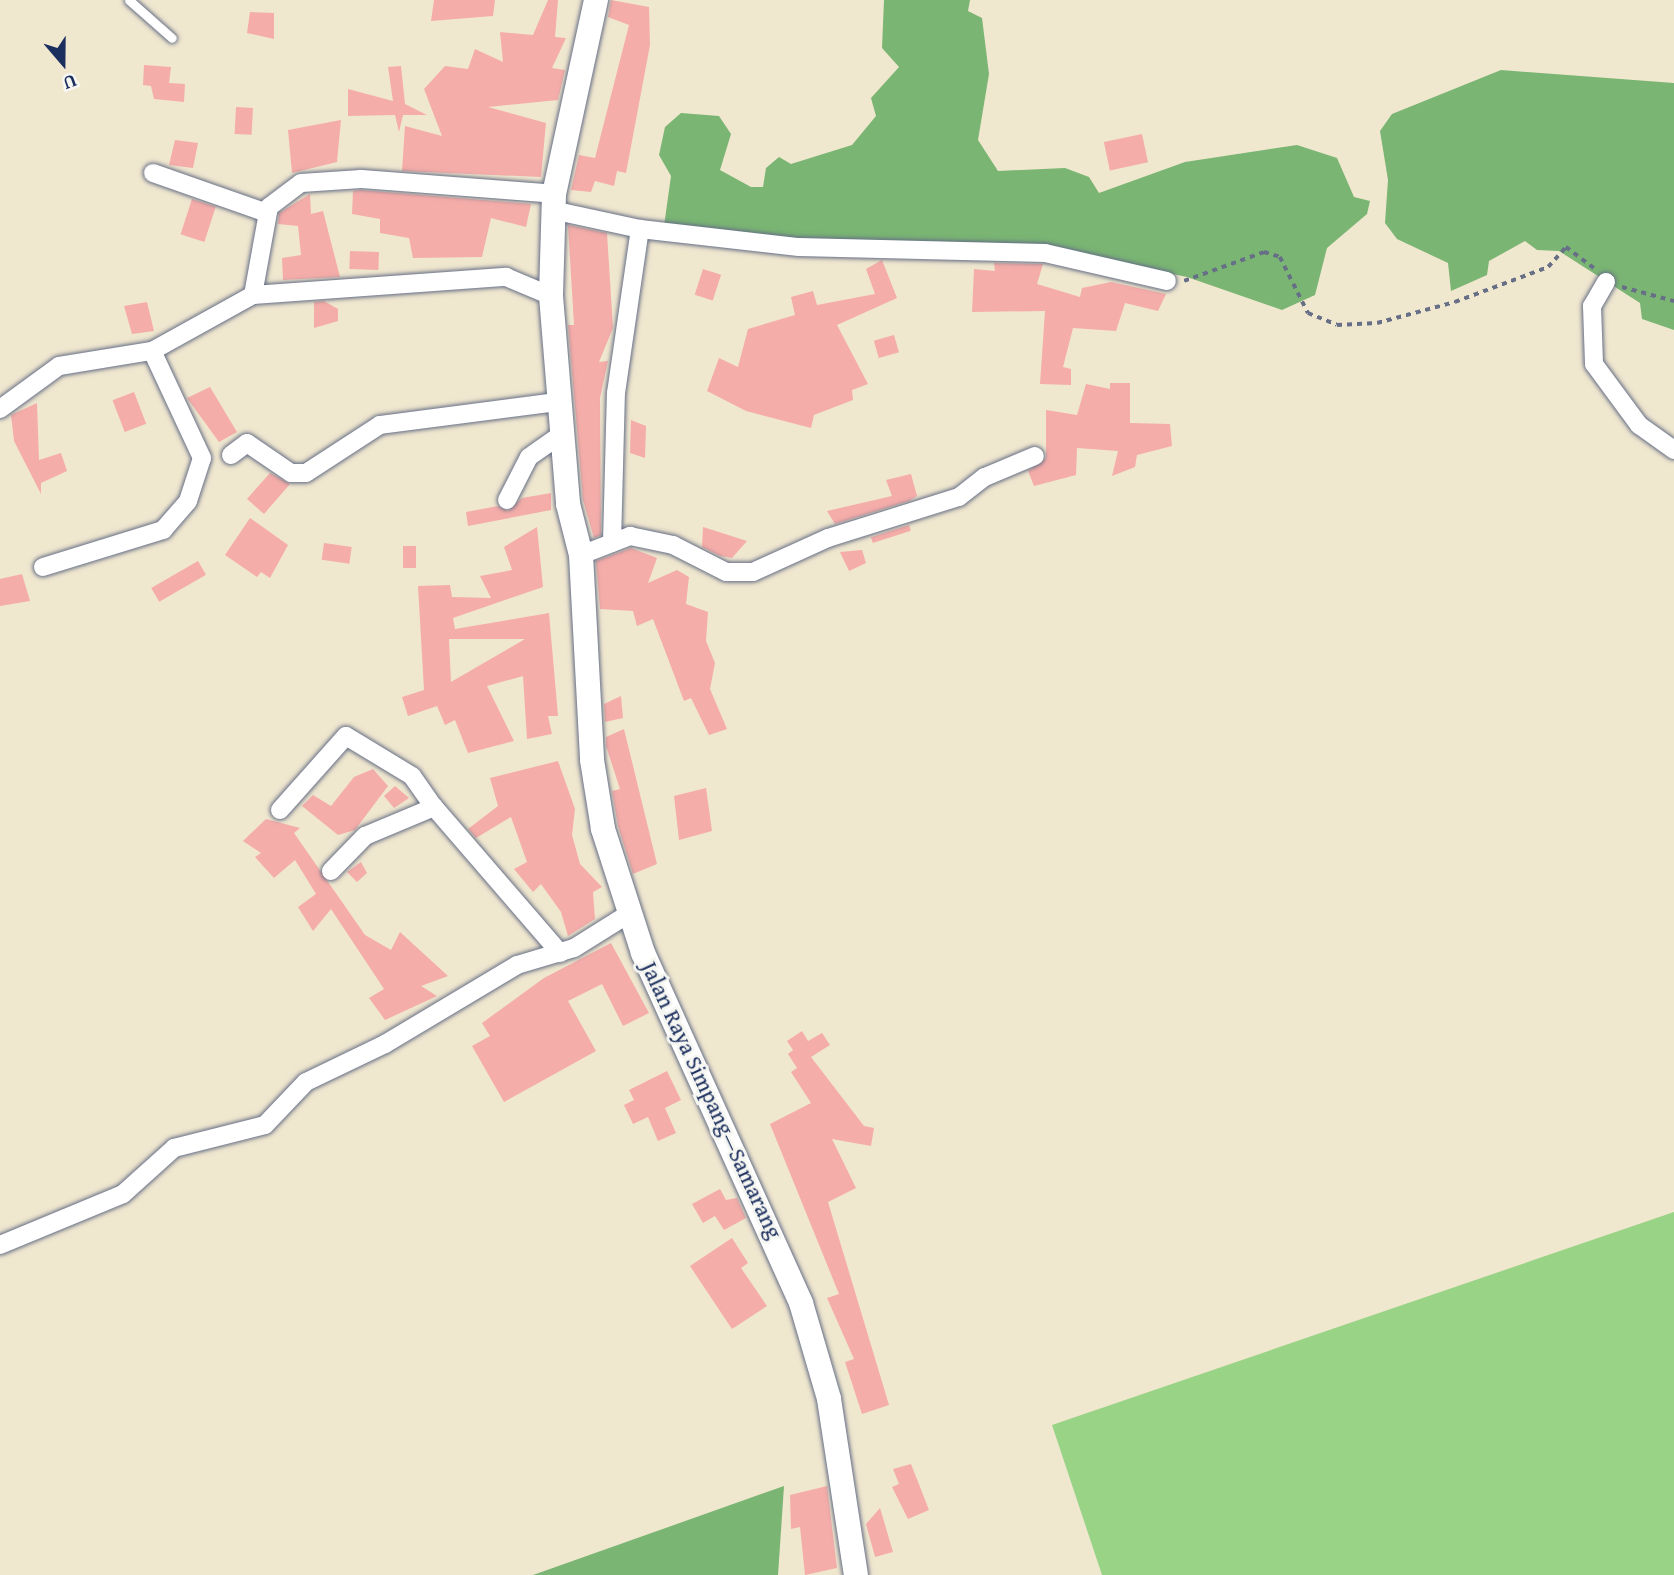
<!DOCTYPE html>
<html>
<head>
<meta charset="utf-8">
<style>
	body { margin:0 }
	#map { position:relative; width:1674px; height:1575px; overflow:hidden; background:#f0e7cf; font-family:"Gentium Book Plus",serif }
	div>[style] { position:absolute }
	.green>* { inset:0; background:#99d386 }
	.forest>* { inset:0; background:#7ab573 }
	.building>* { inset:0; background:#f5ada9; transform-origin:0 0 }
	.path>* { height:3.5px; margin-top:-1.75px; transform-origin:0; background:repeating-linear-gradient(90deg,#666f86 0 5px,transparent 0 10px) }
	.roads { filter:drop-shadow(0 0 2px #666f86) drop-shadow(0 0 2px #666f86) }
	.lane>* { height:9px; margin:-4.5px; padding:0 4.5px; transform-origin:4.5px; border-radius:4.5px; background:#fff }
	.street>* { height:18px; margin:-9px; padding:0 9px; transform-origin:9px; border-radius:9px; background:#fff }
	.secondary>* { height:24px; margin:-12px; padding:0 12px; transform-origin:12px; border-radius:12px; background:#fff }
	span { translate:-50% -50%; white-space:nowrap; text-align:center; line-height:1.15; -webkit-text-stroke:6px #f6f6f2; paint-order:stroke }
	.street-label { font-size:23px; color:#1b2f5e }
	.north { position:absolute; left:28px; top:28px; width:70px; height:70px; -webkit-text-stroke:5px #f6f6f2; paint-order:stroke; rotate:160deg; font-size:19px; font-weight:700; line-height:28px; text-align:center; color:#1b2f5e }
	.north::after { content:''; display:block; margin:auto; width:24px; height:32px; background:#1b2f5e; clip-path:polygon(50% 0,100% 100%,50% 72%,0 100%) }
</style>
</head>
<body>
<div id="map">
	<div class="green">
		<div style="clip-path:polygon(1674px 1212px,1674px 1575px,1102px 1575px,1052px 1425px)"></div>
	</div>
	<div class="forest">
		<div style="clip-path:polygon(884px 0,970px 0,968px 11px,982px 18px,989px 74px,978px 140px,998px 171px,1065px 168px,1089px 177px,1099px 193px,1185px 162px,1297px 145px,1337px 158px,1354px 197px,1370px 201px,1367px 214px,1327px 248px,1315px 295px,1282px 310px,1187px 277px,1030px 244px,744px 237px,664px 226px,671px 176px,659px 155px,665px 127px,681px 113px,719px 116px,731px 134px,720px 170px,751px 187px,763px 187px,766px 168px,779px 157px,791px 164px,852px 145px,876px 116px,871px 98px,899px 67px,882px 48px)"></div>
		<div style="clip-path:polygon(1501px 70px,1674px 83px,1674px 330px,1642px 319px,1640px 303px,1559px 251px,1537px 250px,1525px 241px,1489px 261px,1487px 275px,1451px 291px,1448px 263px,1397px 239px,1385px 223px,1388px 180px,1380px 131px,1392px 114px)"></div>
		<div style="clip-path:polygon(784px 1486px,778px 1575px,533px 1575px)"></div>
	</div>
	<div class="building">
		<div style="clip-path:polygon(434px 0,495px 0,493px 16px,431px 21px)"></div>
		<div style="clip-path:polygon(548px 0,558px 0,555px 37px,566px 38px,552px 68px,565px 70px,558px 100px,488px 107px,546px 123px,541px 177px,402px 171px,405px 126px,442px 136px,424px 89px,445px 66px,468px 69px,475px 49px,503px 62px,500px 32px,533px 35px)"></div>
		<div style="clip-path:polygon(611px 0,649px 7px,650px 45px,626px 173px,617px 171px,614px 186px,595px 181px,591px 192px,571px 190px,579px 155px,595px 158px,629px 25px,608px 17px)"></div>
		<div style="clip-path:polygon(250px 12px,274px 13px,274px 39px,247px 33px)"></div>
		<div style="clip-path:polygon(144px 65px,171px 67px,169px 83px,185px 84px,184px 102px,154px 99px,151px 86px,143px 85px)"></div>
		<div style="clip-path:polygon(401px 66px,405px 104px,427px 115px,403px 115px,399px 132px,395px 115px,348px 116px,348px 89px,393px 101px,388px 67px)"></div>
		<div style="left:236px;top:107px;width:17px;height:27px;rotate:3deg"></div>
		<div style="clip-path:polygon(341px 120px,337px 162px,292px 173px,288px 130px)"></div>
		<div style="left:1142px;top:134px;width:29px;height:39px;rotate:78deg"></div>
		<div style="clip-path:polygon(175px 140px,198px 143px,193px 168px,169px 165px)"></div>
		<div style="clip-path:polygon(353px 191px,361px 190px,531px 204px,526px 227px,491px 218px,482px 257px,413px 258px,409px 238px,380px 233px,380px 219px,352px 214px)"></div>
		<div style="clip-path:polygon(310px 194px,311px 214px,323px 211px,340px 277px,283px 280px,282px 258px,301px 255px,298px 226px,278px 224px,279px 213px)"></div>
		<div style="left:192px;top:199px;width:25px;height:37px;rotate:18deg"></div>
		<div style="clip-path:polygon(568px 225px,607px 233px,613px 328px,599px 362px,608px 361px,600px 398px,601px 535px,594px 538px,583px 500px,568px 325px,574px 325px)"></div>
		<div style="left:350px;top:251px;width:29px;height:18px;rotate:2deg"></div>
		<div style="clip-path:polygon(882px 260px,897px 298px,837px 325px,868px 384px,852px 390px,853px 400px,814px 415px,811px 428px,746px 411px,707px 391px,719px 358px,738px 367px,748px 329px,795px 315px,791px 297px,813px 291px,817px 305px,875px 294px,866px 269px)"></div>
		<div style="clip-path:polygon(994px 263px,1043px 264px,1037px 284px,1080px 297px,1082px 288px,1111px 282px,1166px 294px,1158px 311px,1125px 303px,1116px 331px,1073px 328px,1063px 367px,1071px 369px,1071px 385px,1040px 384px,1045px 311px,972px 312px,974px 269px,995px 271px)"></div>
		<div style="left:703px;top:269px;width:19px;height:27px;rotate:18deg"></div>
		<div style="clip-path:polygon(324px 301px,338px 309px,338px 321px,314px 328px,314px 302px)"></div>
		<div style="clip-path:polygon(147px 302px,154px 331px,132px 334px,124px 306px)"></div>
		<div style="left:894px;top:335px;width:18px;height:21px;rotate:74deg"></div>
		<div style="clip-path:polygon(1110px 383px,1130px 383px,1130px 423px,1170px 424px,1172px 446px,1137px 455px,1135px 467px,1112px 476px,1118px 451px,1077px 448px,1076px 475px,1034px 486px,1028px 471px,1046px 458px,1046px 410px,1077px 415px,1086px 384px,1110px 389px)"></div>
		<div style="clip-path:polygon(210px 387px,237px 432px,219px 442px,187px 398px)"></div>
		<div style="left:134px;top:392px;width:34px;height:23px;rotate:69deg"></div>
		<div style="clip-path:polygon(37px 403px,39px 460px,61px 453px,67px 471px,41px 483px,41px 494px,14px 441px,11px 415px)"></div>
		<div style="clip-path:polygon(631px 420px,646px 426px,645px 458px,630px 453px)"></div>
		<div style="clip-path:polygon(270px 473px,290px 484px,264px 514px,247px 499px)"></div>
		<div style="clip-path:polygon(911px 474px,917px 496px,909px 501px,835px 524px,827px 511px,892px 496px,886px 480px)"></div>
		<div style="clip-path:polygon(551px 493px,551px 510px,468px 526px,466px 512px,498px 506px,508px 511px,522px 498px)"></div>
		<div style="clip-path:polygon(250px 518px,288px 545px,270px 578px,261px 572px,257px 577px,225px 555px)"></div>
		<div style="left:909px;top:525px;width:6px;height:40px;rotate:72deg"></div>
		<div style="clip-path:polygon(evenodd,537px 527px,543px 587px,453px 618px,455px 629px,549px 613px,558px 716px,548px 716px,552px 734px,527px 739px,523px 676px,487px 686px,514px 741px,468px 753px,455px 720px,445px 725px,437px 706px,408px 716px,402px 697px,424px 690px,418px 586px,450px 585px,452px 597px,491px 598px,480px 576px,512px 570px,504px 547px,537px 527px,449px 639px,525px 639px,451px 682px,449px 639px)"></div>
		<div style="clip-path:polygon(703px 527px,747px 541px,732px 558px,720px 556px,702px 547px)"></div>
		<div style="left:324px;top:543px;width:28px;height:17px;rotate:8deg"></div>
		<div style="left:403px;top:546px;width:13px;height:22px"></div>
		<div style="clip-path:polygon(631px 548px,657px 558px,648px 583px,677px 570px,689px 577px,686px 604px,708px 612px,706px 641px,715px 663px,710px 689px,727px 729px,709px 735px,691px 698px,684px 701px,653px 619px,637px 626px,633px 611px,600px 609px,596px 561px)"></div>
		<div style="clip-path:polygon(862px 550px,866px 563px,849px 571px,840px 552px)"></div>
		<div style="left:198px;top:561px;width:16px;height:54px;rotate:60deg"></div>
		<div style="clip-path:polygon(22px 574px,30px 601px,0 606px,0 579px)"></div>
		<div style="clip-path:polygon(621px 696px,623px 718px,605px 722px,604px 704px)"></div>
		<div style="clip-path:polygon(624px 729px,657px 864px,633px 874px,618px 826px,612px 791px,620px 789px,606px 746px,606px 737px)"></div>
		<div style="clip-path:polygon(558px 761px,575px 809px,572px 835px,580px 864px,602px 887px,593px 892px,595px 919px,568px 936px,561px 912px,541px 884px,533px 892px,514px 869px,527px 862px,511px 817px,476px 838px,468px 829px,498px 806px,490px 778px)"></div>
		<div style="clip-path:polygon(373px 769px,388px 786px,355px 830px,338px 835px,302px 806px,313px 795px,331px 806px,354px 777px)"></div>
		<div style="clip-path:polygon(395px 786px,409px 798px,394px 808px,384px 796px)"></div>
		<div style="clip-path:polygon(706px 788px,712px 831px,679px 840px,674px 796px)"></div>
		<div style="clip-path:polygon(266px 819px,300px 828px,294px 833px,365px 935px,391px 950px,400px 932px,448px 976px,421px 986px,437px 996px,385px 1020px,369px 998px,384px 989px,331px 909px,313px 931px,298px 907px,316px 894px,295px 860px,274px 878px,255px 857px,261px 853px,243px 841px)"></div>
		<div style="clip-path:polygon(361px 862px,367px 873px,357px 882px,347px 872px)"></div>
		<div style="clip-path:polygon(611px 943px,649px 1013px,623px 1026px,602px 984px,568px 1001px,596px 1051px,504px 1102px,472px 1046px,490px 1036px,482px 1023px,544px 978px)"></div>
		<div style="clip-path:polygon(802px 1031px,808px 1041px,822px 1033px,830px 1045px,811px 1057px,864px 1126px,874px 1128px,871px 1146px,832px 1139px,856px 1188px,828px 1202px,889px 1405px,862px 1414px,845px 1362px,854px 1359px,827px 1298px,839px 1294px,770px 1124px,811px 1103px,791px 1072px,797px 1068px,788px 1054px,793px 1050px,787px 1041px)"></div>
		<div style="clip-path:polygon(667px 1071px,681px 1100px,665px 1108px,676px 1133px,658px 1141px,648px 1117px,633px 1124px,624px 1105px,634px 1100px,629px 1090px)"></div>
		<div style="clip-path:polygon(720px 1189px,726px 1200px,737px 1198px,746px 1218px,724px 1230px,715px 1216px,703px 1223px,692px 1204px)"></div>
		<div style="clip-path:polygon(732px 1238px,748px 1263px,741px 1268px,767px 1306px,732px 1329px,690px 1266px)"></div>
		<div style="clip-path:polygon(911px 1464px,929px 1510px,908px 1519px,892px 1487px,899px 1484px,893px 1469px)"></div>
		<div style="clip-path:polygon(827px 1486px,837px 1568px,805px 1575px,800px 1527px,791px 1529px,790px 1495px)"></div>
		<div style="clip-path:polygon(880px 1508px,893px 1552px,875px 1557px,866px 1524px)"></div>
	</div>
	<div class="path">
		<div style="left:1184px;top:281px;width:85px;rotate:-19.9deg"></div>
		<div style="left:1264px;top:252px;width:17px;rotate:17deg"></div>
		<div style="left:1280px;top:257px;width:63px;rotate:63.4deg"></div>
		<div style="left:1308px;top:313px;width:31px;rotate:22deg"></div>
		<div style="left:1337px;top:325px;width:40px;rotate:-2.9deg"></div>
		<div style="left:1377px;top:323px;width:81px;rotate:-15.1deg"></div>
		<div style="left:1455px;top:302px;width:99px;rotate:-20.6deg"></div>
		<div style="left:1548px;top:267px;width:27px;rotate:-48deg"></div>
		<div style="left:1566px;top:247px;width:38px;rotate:37deg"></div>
		<div style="left:1622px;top:287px;width:54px;rotate:15.1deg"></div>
	</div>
	<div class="roads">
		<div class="lane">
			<div style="left:129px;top:0;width:57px;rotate:41.5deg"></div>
		</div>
		<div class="street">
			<div style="left:153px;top:173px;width:121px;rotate:19.3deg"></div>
			<div style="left:552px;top:210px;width:90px;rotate:12.2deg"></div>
			<div style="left:640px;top:229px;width:160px;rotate:6.5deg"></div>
			<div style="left:799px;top:247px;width:246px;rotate:1.4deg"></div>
			<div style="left:1045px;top:253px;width:125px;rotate:12.9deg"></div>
			<div style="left:1606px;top:282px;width:28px;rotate:120deg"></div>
			<div style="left:1592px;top:306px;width:58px;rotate:88deg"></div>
			<div style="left:1594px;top:364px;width:76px;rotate:53.6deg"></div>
			<div style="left:1639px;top:425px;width:43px;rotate:35.5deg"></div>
			<div style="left:253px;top:295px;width:254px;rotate:-4.1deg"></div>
			<div style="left:506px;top:277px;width:49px;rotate:22.9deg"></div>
			<div style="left:0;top:409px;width:73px;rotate:-36.1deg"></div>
			<div style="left:59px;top:366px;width:94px;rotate:-9.2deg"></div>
			<div style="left:152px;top:351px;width:115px;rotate:-29deg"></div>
			<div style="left:253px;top:295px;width:89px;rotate:-79.7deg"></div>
			<div style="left:269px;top:207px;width:40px;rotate:-37deg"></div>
			<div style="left:301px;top:183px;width:60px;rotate:-3.8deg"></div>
			<div style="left:361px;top:179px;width:194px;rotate:4.4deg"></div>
			<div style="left:231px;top:455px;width:20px;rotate:-37deg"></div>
			<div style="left:247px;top:443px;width:53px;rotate:34.3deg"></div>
			<div style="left:291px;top:473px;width:15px"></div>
			<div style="left:306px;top:473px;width:88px;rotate:-33deg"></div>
			<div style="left:380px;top:425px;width:179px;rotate:-7.4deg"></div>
			<div style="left:507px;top:500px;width:48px;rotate:-62.9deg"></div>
			<div style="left:529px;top:457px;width:39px;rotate:-35deg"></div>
			<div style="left:612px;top:543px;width:150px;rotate:-88.5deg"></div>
			<div style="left:616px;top:393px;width:166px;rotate:-81.7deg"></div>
			<div style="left:581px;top:555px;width:53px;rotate:-21.2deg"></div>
			<div style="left:630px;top:536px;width:44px;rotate:11.8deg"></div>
			<div style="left:673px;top:545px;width:59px;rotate:27deg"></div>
			<div style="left:726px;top:572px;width:27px"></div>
			<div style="left:753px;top:572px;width:82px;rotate:-24.4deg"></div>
			<div style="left:828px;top:538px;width:137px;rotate:-17.4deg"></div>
			<div style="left:959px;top:497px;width:33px;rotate:-38deg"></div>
			<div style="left:985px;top:477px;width:54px;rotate:-22.8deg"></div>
			<div style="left:43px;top:567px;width:126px;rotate:-17.1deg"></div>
			<div style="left:163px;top:530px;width:38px;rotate:-49deg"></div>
			<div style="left:188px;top:501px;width:45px;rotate:-72deg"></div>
			<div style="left:202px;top:458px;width:118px;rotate:-115deg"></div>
			<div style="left:280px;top:810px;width:99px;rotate:-48.3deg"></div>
			<div style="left:346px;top:736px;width:77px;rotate:31.2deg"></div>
			<div style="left:412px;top:776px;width:38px;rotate:55deg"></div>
			<div style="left:331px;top:871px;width:49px;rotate:-45.8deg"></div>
			<div style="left:365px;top:836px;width:75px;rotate:-22.8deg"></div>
			<div style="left:434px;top:807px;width:193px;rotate:49.2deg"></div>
			<div style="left:0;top:1245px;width:133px;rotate:-22.5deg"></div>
			<div style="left:123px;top:1194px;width:69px;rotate:-42deg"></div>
			<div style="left:174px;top:1148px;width:94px;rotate:-14.2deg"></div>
			<div style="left:265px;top:1125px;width:59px;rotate:-46.4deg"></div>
			<div style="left:306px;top:1082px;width:88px;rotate:-25.7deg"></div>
			<div style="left:385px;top:1044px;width:154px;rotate:-30.9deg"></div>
			<div style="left:517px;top:965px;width:59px;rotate:-16.6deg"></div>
			<div style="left:574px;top:948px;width:66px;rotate:-32deg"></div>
		</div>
		<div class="secondary">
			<div style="left:596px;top:0;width:198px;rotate:102.2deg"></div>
			<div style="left:554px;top:194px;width:102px;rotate:91.7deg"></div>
			<div style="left:551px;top:296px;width:209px;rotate:85.3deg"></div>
			<div style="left:568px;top:504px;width:53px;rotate:75.7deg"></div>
			<div style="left:581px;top:555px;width:205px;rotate:86.9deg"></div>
			<div style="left:592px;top:760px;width:70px;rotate:80.9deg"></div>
			<div style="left:603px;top:829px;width:130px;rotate:72.1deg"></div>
			<div style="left:643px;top:953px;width:384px;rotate:65.7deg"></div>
			<div style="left:801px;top:1303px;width:100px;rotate:73.7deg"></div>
			<div style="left:829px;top:1399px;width:178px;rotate:81.3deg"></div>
		</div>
	</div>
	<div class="street-label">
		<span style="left:712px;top:1100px;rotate:65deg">Jalan Raya Simpang—Samarang</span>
	</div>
	<div class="north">U</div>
</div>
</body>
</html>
